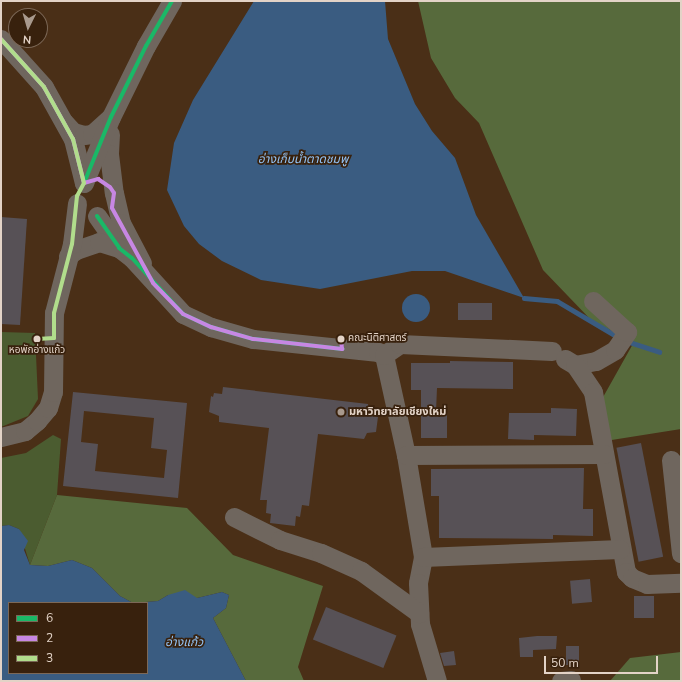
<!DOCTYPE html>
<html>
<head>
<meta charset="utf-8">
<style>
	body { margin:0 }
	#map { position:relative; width:682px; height:682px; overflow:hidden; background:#392c21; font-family:"Nunito Sans","Noto Sans Thai",sans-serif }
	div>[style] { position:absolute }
	.built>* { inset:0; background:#4a2f17 }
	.green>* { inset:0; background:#4b5c30 }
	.forest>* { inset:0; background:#576a3c }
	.water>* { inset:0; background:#3a5c81 }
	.round { border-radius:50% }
	.stream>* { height:4.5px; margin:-2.25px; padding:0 2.25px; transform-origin:2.25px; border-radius:2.25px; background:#3a5c81 }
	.building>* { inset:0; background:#575156; transform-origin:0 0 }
	.minor>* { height:19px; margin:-9.5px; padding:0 9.5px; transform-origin:9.5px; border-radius:9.5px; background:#6f665e }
	.bus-1>* { height:4px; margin:-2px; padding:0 2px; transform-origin:2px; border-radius:2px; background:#1ab867 }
	.bus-2>* { height:4px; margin:-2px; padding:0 2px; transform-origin:2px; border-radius:2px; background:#c787e3 }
	.bus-3>* { height:4px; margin:-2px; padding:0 2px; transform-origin:2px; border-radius:2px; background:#b1dd8c }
	.dots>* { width:11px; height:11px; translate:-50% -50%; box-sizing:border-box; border:2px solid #38210d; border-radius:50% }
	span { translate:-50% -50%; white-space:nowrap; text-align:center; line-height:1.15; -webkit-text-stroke:3.5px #38210d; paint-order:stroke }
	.bus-label { font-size:10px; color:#e3d3c7 }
	.left { translate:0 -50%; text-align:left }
	.poi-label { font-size:11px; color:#e3d3c7; font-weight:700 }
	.water-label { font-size:12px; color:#93c3f5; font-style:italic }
	.frame { position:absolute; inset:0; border:2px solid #e3d3c7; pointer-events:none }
	.legend { position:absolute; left:8px; top:602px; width:140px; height:72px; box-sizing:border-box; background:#38210d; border:1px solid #7c6857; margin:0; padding:5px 7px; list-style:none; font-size:12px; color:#e3d3c7 }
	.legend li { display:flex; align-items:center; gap:8px; height:20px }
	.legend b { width:20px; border:1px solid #7c6857 }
	.north { position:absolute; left:8px; top:8px; width:40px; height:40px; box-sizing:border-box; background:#38210d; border:1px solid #7c6857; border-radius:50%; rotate:185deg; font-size:11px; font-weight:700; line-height:16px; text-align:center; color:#e3d3c7 }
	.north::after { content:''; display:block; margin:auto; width:14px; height:18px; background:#a8998d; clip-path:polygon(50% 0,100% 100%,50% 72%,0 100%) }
	.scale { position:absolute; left:544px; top:656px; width:114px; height:18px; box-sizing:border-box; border:2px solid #e3d3c7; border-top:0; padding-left:5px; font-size:12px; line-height:14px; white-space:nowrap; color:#e3d3c7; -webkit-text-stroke:3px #38210d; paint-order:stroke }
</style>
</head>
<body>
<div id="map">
	<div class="built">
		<div style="clip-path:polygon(evenodd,1px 1px,635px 1px,681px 221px,681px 681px,1px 681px,1px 1px,16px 16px,40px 16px,40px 40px,16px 40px,16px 16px,1px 1px,9px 603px,147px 603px,147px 673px,9px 673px,9px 603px)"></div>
	</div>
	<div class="green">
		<div style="clip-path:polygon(1px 332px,35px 333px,38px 399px,28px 416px,1px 427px)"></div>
		<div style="clip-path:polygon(53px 435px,61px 439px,57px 495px,30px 565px,19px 529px,9px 525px,1px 526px,1px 458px,26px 453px)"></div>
	</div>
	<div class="forest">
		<div style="clip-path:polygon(418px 1px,681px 1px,681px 429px,599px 442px,593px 415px,634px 342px,592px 321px,543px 270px,479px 123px,455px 98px,431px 58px)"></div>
		<div style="clip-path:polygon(57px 495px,187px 508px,233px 555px,323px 586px,298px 667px,304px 681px,246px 681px,213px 618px,226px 608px,229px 595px,222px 592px,197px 598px,168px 595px,158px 601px,133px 603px,120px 596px,92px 568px,72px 560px,48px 566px,30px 565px)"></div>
		<div style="clip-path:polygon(681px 652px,681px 681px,610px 681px,630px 658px)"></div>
	</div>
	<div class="water">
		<div style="clip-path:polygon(254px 1px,385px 1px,388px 39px,415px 104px,432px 131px,455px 158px,476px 215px,524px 298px,445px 271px,412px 271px,320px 289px,261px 280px,222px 261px,199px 244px,184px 226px,167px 190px,174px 143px,193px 100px)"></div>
		<div class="round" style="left:402px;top:294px;width:28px;height:28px"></div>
		<div style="clip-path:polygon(evenodd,9px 525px,19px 529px,28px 541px,24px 550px,30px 565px,48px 566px,72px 560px,92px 568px,120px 596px,133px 603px,158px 601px,168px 595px,185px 590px,197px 598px,222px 592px,229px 595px,226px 608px,213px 618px,246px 681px,1px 681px,1px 526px,9px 525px,9px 603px,147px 603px,147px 673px,9px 673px,9px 603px)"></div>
	</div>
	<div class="stream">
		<div style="left:524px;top:298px;width:33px;rotate:5deg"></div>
		<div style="left:557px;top:301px;width:71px;rotate:30.5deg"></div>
		<div style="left:626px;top:341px;width:35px;rotate:18deg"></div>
	</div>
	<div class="building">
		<div style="clip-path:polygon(1px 217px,27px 219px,20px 325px,1px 324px)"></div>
		<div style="left:458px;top:303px;width:34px;height:17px"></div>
		<div style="clip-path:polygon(450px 361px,513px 362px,513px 389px,437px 388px,436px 412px,447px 412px,447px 438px,421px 438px,421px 390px,411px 390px,411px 363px,450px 363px)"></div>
		<div style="clip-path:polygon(223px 387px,368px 404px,369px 412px,375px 412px,375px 416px,378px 417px,376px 432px,367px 433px,364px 439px,318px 434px,309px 506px,302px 505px,300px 517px,296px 516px,295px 526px,270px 523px,271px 514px,266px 513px,267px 500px,260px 500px,269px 428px,219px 422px,219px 416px,209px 412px,211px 396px,213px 397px,214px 393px,222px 394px)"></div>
		<div style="clip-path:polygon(evenodd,73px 392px,187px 403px,178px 498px,63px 486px,73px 392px,84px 411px,154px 418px,151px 448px,167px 450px,164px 478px,95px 471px,98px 444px,81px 442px,84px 411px)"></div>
		<div style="clip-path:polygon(551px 408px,577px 409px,576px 436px,534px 435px,534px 440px,508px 439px,509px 413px,551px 413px)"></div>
		<div style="left:641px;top:443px;width:116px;height:25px;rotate:79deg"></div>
		<div style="clip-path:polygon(584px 468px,583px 509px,593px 509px,593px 536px,553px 535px,553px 539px,439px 538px,439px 496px,431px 496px,431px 469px)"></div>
		<div style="left:590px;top:579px;width:23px;height:20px;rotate:85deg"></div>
		<div style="left:634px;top:596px;width:20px;height:22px"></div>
		<div style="left:326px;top:607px;width:76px;height:35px;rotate:22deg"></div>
		<div style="clip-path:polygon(537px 636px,557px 636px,556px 649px,533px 650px,533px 657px,520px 657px,519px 638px)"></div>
		<div style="left:566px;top:646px;width:13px;height:19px"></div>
		<div style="clip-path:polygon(454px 651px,456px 665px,444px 666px,440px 653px)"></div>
	</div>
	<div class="minor">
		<div style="left:1px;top:39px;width:64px;rotate:48.1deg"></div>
		<div style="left:44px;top:87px;width:60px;rotate:60.9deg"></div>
		<div style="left:73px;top:139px;width:45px;rotate:76deg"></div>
		<div style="left:64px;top:122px;width:13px;rotate:48deg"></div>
		<div style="left:73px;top:132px;width:11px;rotate:15deg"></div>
		<div style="left:84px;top:135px;width:8px;rotate:-7deg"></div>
		<div style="left:92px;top:134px;width:25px;rotate:-42deg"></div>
		<div style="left:110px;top:134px;width:20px;rotate:93deg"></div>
		<div style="left:109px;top:154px;width:39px;rotate:83deg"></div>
		<div style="left:114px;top:193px;width:31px;rotate:77deg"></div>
		<div style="left:121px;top:223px;width:45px;rotate:62.3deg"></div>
		<div style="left:84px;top:183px;width:71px;rotate:-67.8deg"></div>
		<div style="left:111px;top:117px;width:79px;rotate:-63.8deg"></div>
		<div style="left:146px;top:46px;width:52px;rotate:-60deg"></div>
		<div style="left:97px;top:216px;width:39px;rotate:55deg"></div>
		<div style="left:119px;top:248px;width:16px;rotate:38deg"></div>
		<div style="left:132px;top:258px;width:76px;rotate:47.7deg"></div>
		<div style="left:183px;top:314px;width:31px;rotate:25deg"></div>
		<div style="left:211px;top:327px;width:44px;rotate:15.9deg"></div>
		<div style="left:253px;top:339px;width:126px;rotate:5.9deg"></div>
		<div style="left:378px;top:352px;width:7px;rotate:27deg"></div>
		<div style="left:384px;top:355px;width:102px;rotate:77.6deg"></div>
		<div style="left:406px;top:455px;width:103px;rotate:80.5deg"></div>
		<div style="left:423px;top:557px;width:26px;rotate:101deg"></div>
		<div style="left:418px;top:583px;width:41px;rotate:87.2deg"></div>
		<div style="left:420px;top:624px;width:59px;rotate:73.4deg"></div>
		<div style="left:68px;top:256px;width:10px;rotate:-37deg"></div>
		<div style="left:76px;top:250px;width:24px;rotate:-19deg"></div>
		<div style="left:99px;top:242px;width:21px;rotate:17deg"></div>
		<div style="left:384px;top:355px;width:19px;rotate:-35deg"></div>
		<div style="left:400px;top:344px;width:152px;rotate:2.6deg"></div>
		<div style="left:565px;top:359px;width:12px;rotate:31deg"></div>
		<div style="left:575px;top:365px;width:21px;rotate:-11deg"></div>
		<div style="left:596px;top:361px;width:22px;rotate:-30deg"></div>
		<div style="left:615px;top:350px;width:22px;rotate:-56deg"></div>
		<div style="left:627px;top:332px;width:46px;rotate:-137.6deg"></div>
		<div style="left:575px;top:365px;width:32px;rotate:56deg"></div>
		<div style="left:593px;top:392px;width:183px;rotate:79.6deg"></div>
		<div style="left:626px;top:572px;width:8px;rotate:45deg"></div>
		<div style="left:632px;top:578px;width:16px;rotate:22deg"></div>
		<div style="left:647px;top:584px;width:34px;rotate:-2deg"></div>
		<div style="left:1px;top:437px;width:25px;rotate:-14deg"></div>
		<div style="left:25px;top:431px;width:16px;rotate:-40deg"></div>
		<div style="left:37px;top:421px;width:17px;rotate:-50deg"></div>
		<div style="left:48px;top:408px;width:17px;rotate:-73deg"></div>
		<div style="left:53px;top:392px;width:79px;rotate:-89.3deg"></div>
		<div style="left:54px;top:313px;width:71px;rotate:-75.4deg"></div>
		<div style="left:72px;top:244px;width:41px;rotate:-83deg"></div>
		<div style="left:406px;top:455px;width:198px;rotate:-0.3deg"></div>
		<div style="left:671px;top:460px;width:94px;rotate:83.9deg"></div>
		<div style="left:234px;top:517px;width:51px;rotate:26.6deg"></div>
		<div style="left:280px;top:540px;width:43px;rotate:17.6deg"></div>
		<div style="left:321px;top:553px;width:44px;rotate:24.2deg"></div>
		<div style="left:361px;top:571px;width:72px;rotate:35.9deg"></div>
		<div style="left:423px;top:557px;width:197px;rotate:-2.3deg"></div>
		<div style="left:561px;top:681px;width:10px;rotate:-6deg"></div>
	</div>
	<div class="bus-1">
		<div style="left:84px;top:183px;width:71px;rotate:-67.8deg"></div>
		<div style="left:111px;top:117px;width:79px;rotate:-63.8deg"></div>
		<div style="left:146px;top:46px;width:52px;rotate:-60deg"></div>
		<div style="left:97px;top:216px;width:39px;rotate:55deg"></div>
		<div style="left:119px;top:248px;width:16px;rotate:38deg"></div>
		<div style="left:132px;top:258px;width:76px;rotate:47.7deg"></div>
		<div style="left:183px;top:314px;width:31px;rotate:25deg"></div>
		<div style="left:211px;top:327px;width:44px;rotate:15.9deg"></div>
		<div style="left:253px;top:339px;width:90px;rotate:6.4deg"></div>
	</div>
	<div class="bus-2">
		<div style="left:1px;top:39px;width:64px;rotate:48.1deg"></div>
		<div style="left:44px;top:87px;width:60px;rotate:60.9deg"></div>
		<div style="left:73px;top:139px;width:45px;rotate:76deg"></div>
		<div style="left:84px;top:183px;width:15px;rotate:-16deg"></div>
		<div style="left:98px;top:179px;width:14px;rotate:34deg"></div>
		<div style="left:110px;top:187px;width:7px;rotate:56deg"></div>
		<div style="left:114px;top:193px;width:15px;rotate:98deg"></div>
		<div style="left:112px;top:208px;width:85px;rotate:61.3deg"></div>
		<div style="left:153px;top:283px;width:43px;rotate:45.9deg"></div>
		<div style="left:183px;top:314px;width:31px;rotate:25deg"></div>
		<div style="left:211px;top:327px;width:44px;rotate:15.9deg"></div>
		<div style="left:253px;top:339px;width:90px;rotate:6.4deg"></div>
		<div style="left:342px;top:349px;width:10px;rotate:-96deg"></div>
	</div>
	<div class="bus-3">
		<div style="left:1px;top:39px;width:64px;rotate:48.1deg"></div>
		<div style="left:44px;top:87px;width:60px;rotate:60.9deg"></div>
		<div style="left:73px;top:139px;width:45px;rotate:76deg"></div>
		<div style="left:84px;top:183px;width:15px;rotate:118deg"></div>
		<div style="left:77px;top:196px;width:48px;rotate:95.9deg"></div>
		<div style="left:72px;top:244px;width:71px;rotate:104.6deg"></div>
		<div style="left:54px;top:313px;width:25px;rotate:90deg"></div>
		<div style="left:54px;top:338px;width:17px;rotate:177deg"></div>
	</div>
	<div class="dots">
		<div style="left:37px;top:339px;background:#e3d3c7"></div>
		<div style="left:341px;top:339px;background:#e3d3c7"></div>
		<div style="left:341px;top:412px;background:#a8998d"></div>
	</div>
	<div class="bus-label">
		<span class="left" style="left:348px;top:339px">คณะนิติศาสตร์</span>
		<span style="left:37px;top:351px">หอพักอ่างแก้ว</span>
	</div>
	<div class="poi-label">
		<span class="left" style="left:349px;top:412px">มหาวิทยาลัยเชียงใหม่</span>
	</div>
	<div class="water-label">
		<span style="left:303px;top:160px">อ่างเก็บน้ำตาดชมพู</span>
		<span style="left:184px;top:643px">อ่างแก้ว</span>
	</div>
	<div class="frame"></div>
	<ul class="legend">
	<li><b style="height:5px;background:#1ab867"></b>6</li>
	<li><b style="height:5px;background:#c787e3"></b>2</li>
	<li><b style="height:5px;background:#b1dd8c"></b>3</li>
	</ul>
	<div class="north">N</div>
	<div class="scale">50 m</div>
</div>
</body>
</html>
